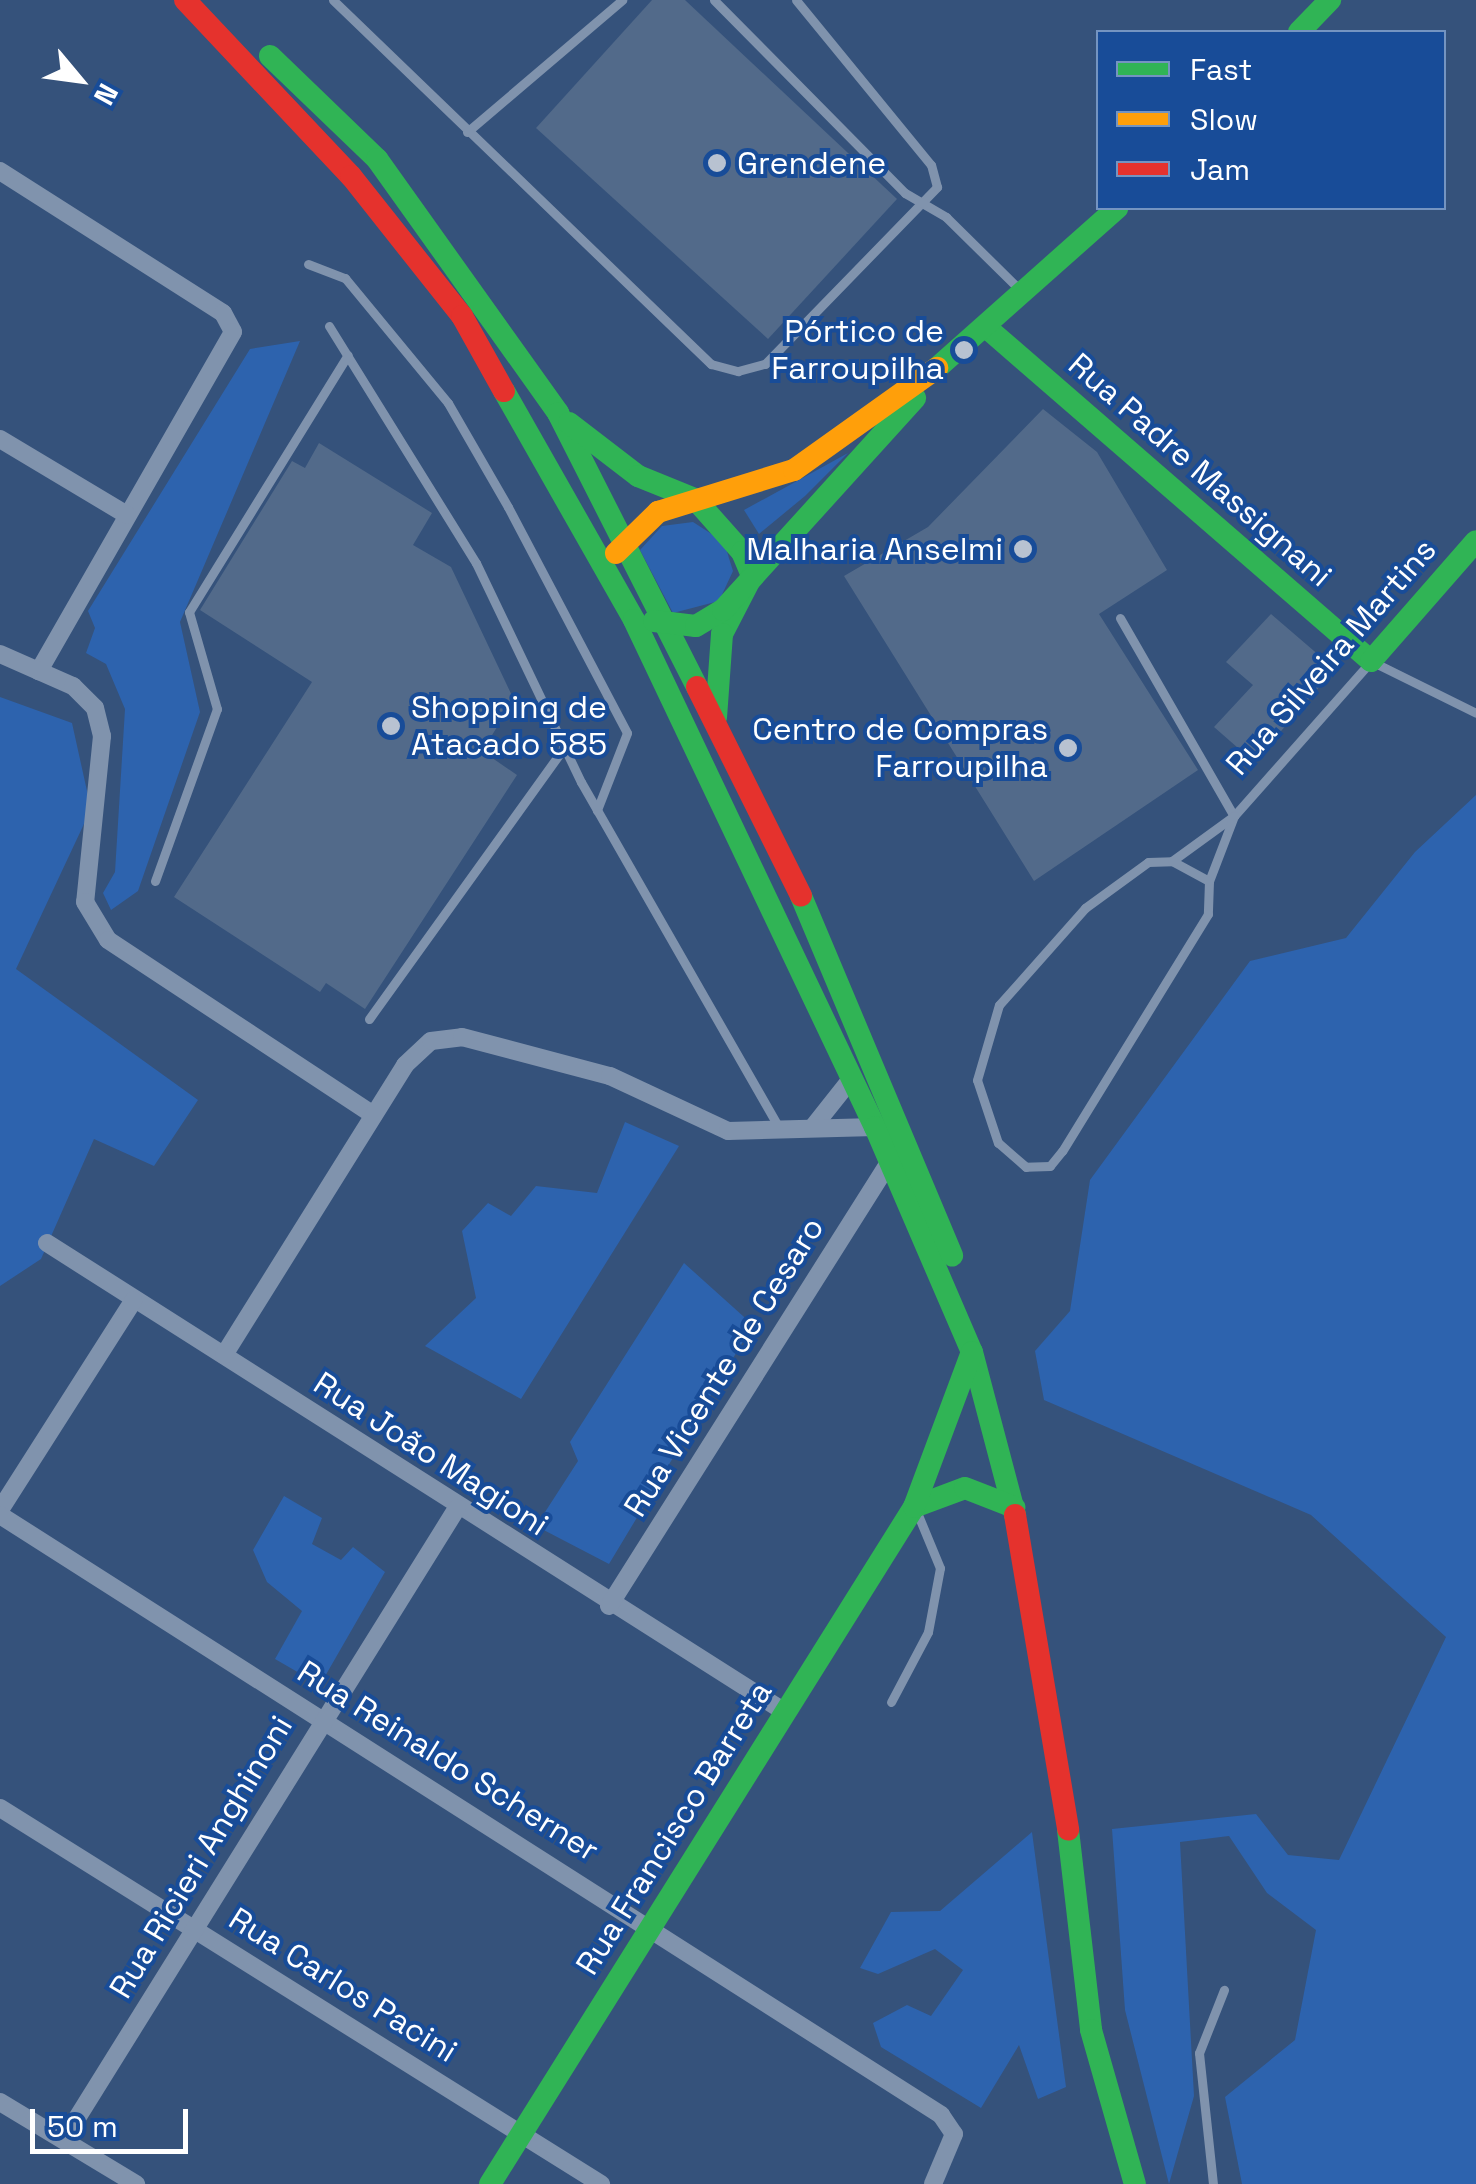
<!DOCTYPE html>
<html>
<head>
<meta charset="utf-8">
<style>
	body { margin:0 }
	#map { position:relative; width:1476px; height:2184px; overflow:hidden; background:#35527b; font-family:"Space Grotesk",sans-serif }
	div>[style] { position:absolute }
	.green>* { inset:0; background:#2d63ae }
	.building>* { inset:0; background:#526a8a }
	.lane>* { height:9px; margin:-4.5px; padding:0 4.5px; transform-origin:4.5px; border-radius:4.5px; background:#8093ad }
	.street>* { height:18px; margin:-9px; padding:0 9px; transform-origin:9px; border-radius:9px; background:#8093ad }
	.fast>* { height:22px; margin:-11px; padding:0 11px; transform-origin:11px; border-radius:11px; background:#30b455 }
	.slow>* { height:22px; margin:-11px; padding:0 11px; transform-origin:11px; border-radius:11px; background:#ff9f0a }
	.jam>* { height:22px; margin:-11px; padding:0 11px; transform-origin:11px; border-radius:11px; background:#e5322d }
	.dots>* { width:28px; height:28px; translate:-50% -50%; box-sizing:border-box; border:5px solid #184c98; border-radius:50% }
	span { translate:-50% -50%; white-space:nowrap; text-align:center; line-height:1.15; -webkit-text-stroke:8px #184c98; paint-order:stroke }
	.poi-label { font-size:32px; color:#fff }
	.left { translate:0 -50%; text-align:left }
	.right { translate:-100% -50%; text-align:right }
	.street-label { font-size:32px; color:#fff }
	.legend { position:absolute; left:1096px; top:30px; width:350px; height:180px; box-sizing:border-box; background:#184c98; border:2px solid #7494c1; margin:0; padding:12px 18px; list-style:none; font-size:30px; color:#fff }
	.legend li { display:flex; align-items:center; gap:20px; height:50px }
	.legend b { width:50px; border:2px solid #7494c1 }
	.north { position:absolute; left:30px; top:30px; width:100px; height:100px; -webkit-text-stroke:8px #184c98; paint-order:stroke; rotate:119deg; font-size:28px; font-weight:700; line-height:40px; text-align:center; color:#fff }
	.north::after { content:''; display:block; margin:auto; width:35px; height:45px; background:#fff; clip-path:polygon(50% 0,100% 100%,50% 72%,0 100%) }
	.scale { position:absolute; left:30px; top:2109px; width:158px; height:45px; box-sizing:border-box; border:5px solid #fff; border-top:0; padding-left:12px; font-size:30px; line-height:35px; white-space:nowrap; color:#fff; -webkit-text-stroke:8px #184c98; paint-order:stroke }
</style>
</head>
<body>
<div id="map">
	<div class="green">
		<div style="clip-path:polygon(300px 341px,180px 622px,200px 712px,138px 891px,111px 910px,103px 893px,115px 872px,125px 709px,106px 664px,86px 653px,95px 628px,88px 611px,250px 349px)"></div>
		<div style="clip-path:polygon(848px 453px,805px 496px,759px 534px,744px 510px)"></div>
		<div style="clip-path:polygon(693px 522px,724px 542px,733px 571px,719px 601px,673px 613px,640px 550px,662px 526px)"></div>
		<div style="clip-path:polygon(0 697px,72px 723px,91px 809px,16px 969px,198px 1100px,154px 1166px,94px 1139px,41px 1259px,0 1286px)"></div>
		<div style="clip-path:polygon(1476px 795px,1476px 2184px,1242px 2184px,1225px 2097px,1295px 2040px,1316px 1930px,1267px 1893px,1229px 1836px,1180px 1842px,1194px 2096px,1169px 2184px,1125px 2010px,1112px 1829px,1256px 1814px,1288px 1855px,1339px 1860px,1446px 1637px,1311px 1515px,1044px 1400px,1035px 1351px,1070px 1311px,1090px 1180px,1250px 961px,1346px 938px,1415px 852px)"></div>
		<div style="clip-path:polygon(625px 1122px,679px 1146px,521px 1399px,425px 1346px,476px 1298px,462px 1231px,488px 1203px,511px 1216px,536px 1186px,597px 1193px)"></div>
		<div style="clip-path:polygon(684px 1263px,753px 1325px,609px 1564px,536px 1526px,578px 1461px,570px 1442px)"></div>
		<div style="clip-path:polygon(284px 1496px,322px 1518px,312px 1544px,341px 1560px,353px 1547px,385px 1572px,320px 1685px,275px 1659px,302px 1611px,267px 1582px,253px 1550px)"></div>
		<div style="clip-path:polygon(1032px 1832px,1066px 2087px,1038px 2099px,1019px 2045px,981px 2108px,881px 2047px,873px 2023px,907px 2005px,931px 2016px,963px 1970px,935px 1949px,878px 1974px,860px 1968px,891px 1912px,940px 1911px)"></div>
	</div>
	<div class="building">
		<div style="clip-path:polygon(652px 0,685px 0,897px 199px,768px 339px,536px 128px)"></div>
		<div style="clip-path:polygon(1043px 409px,1097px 452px,1167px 570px,1099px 614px,1198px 770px,1034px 881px,844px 576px,928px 527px)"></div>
		<div style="clip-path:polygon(319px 443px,432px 513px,413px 545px,451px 567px,514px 700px,482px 751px,517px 775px,365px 1009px,326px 983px,320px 992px,174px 897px,312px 682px,200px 610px,292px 461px,305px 468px)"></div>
		<div style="clip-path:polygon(1271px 614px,1335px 669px,1254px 762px,1214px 727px,1253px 685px,1226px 662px)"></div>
	</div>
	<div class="lane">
		<div style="left:333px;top:0;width:525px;rotate:43.92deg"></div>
		<div style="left:711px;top:364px;width:28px;rotate:15deg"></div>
		<div style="left:738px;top:371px;width:28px;rotate:-15deg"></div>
		<div style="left:765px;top:364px;width:247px;rotate:-45.8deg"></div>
		<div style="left:937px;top:187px;width:23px;rotate:-105deg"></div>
		<div style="left:931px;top:165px;width:213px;rotate:-129.3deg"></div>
		<div style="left:714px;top:0;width:272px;rotate:45.3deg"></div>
		<div style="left:905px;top:193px;width:48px;rotate:30.3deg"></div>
		<div style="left:946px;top:217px;width:107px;rotate:44.6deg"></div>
		<div style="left:467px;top:132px;width:204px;rotate:-40.4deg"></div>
		<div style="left:308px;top:264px;width:40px;rotate:21deg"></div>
		<div style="left:345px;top:278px;width:162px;rotate:50.5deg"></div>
		<div style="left:448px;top:403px;width:120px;rotate:60deg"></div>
		<div style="left:508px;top:507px;width:255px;rotate:62.2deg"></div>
		<div style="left:627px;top:733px;width:83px;rotate:111.3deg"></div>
		<div style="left:329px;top:326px;width:279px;rotate:58.2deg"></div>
		<div style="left:476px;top:563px;width:243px;rotate:64.4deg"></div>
		<div style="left:581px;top:782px;width:401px;rotate:60.2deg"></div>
		<div style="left:1120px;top:618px;width:228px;rotate:60.1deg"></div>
		<div style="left:1234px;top:816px;width:207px;rotate:-48.5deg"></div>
		<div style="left:1371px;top:661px;width:117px;rotate:26.3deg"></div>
		<div style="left:1172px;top:861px;width:77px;rotate:-36deg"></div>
		<div style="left:1234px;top:816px;width:70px;rotate:111deg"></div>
		<div style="left:1209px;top:881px;width:33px;rotate:92deg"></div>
		<div style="left:1208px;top:914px;width:278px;rotate:121.6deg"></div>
		<div style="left:1062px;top:1151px;width:19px;rotate:129deg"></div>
		<div style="left:1050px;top:1166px;width:24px;rotate:178deg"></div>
		<div style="left:1026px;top:1167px;width:37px;rotate:-139deg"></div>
		<div style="left:998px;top:1143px;width:66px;rotate:-108.4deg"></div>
		<div style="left:977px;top:1080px;width:78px;rotate:-73.7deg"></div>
		<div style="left:999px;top:1005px;width:130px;rotate:-48.4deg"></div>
		<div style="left:1085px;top:908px;width:78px;rotate:-36.1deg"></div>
		<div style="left:1148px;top:862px;width:24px;rotate:-2deg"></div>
		<div style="left:1172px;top:861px;width:42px;rotate:28.4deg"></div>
		<div style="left:155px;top:881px;width:183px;rotate:-70.2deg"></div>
		<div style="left:217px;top:709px;width:101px;rotate:-106.1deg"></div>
		<div style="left:189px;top:612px;width:302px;rotate:-58.3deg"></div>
		<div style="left:369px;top:1019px;width:334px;rotate:-54.3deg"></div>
		<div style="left:891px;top:1702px;width:79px;rotate:-62.1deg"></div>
		<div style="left:928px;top:1632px;width:65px;rotate:-79.4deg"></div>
		<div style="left:940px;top:1568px;width:63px;rotate:-112.5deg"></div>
		<div style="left:1213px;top:2184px;width:132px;rotate:-96.1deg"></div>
		<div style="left:1199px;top:2053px;width:68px;rotate:-68.4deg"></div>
	</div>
	<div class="street">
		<div style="left:0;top:171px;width:264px;rotate:32.5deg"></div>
		<div style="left:223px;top:313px;width:21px;rotate:62deg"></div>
		<div style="left:233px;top:332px;width:391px;rotate:119.8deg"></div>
		<div style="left:0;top:439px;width:148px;rotate:30.9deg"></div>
		<div style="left:0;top:654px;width:80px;rotate:23.7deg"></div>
		<div style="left:73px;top:686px;width:31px;rotate:45deg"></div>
		<div style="left:95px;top:708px;width:29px;rotate:76deg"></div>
		<div style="left:102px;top:736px;width:167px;rotate:95.8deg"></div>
		<div style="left:85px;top:902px;width:44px;rotate:58.8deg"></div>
		<div style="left:108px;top:940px;width:318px;rotate:33.4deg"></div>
		<div style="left:813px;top:1127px;width:63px;rotate:-51.5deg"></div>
		<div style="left:47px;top:1243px;width:874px;rotate:32.44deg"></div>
		<div style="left:224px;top:1355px;width:342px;rotate:-58deg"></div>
		<div style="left:405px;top:1065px;width:35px;rotate:-43deg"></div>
		<div style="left:431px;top:1041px;width:31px;rotate:-7deg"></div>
		<div style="left:462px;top:1037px;width:153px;rotate:14.8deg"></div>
		<div style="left:610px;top:1076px;width:130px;rotate:25deg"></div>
		<div style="left:728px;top:1131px;width:147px;rotate:-1.6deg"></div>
		<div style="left:0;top:1510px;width:248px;rotate:-57.5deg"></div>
		<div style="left:0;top:1515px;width:1116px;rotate:32.52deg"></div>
		<div style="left:941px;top:2115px;width:23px;rotate:56deg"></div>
		<div style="left:954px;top:2134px;width:54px;rotate:112.8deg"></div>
		<div style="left:609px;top:1606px;width:526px;rotate:-57.73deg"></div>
		<div style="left:0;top:1808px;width:709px;rotate:32.03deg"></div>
		<div style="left:0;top:2102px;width:159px;rotate:31.1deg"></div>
		<div style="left:64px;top:2139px;width:743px;rotate:-58.08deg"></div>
	</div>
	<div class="fast">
		<div style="left:1299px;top:32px;width:45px;rotate:-45.9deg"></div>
		<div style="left:270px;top:56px;width:149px;rotate:43.9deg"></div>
		<div style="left:377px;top:159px;width:312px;rotate:54.5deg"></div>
		<div style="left:558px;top:413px;width:307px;rotate:63.1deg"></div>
		<div style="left:987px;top:328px;width:508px;rotate:40.93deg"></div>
		<div style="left:1371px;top:661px;width:159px;rotate:-48.8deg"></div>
		<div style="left:937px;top:368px;width:241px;rotate:-41.6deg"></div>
		<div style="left:504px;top:391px;width:263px;rotate:60.4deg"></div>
		<div style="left:634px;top:620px;width:561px;rotate:64.58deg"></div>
		<div style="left:875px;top:1127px;width:245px;rotate:66.7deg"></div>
		<div style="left:972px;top:1352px;width:169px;rotate:75.2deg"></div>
		<div style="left:569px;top:423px;width:87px;rotate:37.5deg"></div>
		<div style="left:638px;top:476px;width:61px;rotate:22deg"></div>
		<div style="left:695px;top:499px;width:71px;rotate:48.4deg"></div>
		<div style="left:742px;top:552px;width:26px;rotate:67deg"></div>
		<div style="left:752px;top:576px;width:65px;rotate:117.3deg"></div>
		<div style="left:722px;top:634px;width:83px;rotate:94.1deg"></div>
		<div style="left:654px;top:621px;width:42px;rotate:6.8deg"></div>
		<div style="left:696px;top:626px;width:31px;rotate:-31deg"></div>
		<div style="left:723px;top:610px;width:286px;rotate:-47.8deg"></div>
		<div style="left:801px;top:896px;width:390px;rotate:67.2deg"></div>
		<div style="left:914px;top:1507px;width:54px;rotate:-20.4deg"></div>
		<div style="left:965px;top:1488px;width:53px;rotate:21.2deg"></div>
		<div style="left:1068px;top:1830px;width:201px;rotate:83.4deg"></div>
		<div style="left:1091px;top:2030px;width:160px;rotate:74.1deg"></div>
		<div style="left:490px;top:2184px;width:799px;rotate:-57.94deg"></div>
		<div style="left:914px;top:1507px;width:165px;rotate:-69.5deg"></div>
	</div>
	<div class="slow">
		<div style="left:616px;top:553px;width:59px;rotate:-44.3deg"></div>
		<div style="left:658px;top:512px;width:142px;rotate:-17.2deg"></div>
		<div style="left:794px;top:470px;width:176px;rotate:-35.5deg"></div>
	</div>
	<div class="jam">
		<div style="left:185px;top:0;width:242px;rotate:46.7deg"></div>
		<div style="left:351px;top:176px;width:179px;rotate:51.6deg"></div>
		<div style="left:462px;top:316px;width:86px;rotate:60.8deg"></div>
		<div style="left:697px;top:687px;width:233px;rotate:63.5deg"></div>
		<div style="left:1015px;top:1515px;width:319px;rotate:80.4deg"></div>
	</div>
	<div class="dots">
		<div style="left:717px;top:163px;background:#b8c2d1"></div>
		<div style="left:964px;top:350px;background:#b8c2d1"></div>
		<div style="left:1023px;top:549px;background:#b8c2d1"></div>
		<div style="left:391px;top:726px;background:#b8c2d1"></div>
		<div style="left:1068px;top:748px;background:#b8c2d1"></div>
	</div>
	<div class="poi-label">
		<span class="left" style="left:737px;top:163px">Grendene</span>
		<span class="right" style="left:944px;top:350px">Pórtico de<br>Farroupilha</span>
		<span class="right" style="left:1003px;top:549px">Malharia Anselmi</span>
		<span class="left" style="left:411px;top:726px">Shopping de<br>Atacado 585</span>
		<span class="right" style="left:1048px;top:748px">Centro de Compras<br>Farroupilha</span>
	</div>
	<div class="street-label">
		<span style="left:1200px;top:470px;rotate:41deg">Rua Padre Massignani</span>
		<span style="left:1331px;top:657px;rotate:-49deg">Rua Silveira Martins</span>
		<span style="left:724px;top:1367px;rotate:-58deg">Rua Vicente de Cesaro</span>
		<span style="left:431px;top:1454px;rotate:33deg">Rua João Magioni</span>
		<span style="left:448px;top:1761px;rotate:32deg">Rua Reinaldo Scherner</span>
		<span style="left:674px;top:1828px;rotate:-58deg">Rua Francisco Barreta</span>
		<span style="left:201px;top:1857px;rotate:-59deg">Rua Ricieri Anghinoni</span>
		<span style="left:343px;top:1985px;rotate:32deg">Rua Carlos Pacini</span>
	</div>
	<ul class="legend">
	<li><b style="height:12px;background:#30b455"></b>Fast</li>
	<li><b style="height:12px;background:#ff9f0a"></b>Slow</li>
	<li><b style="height:12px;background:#e5322d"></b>Jam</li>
	</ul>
	<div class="north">N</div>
	<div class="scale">50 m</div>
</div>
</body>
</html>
